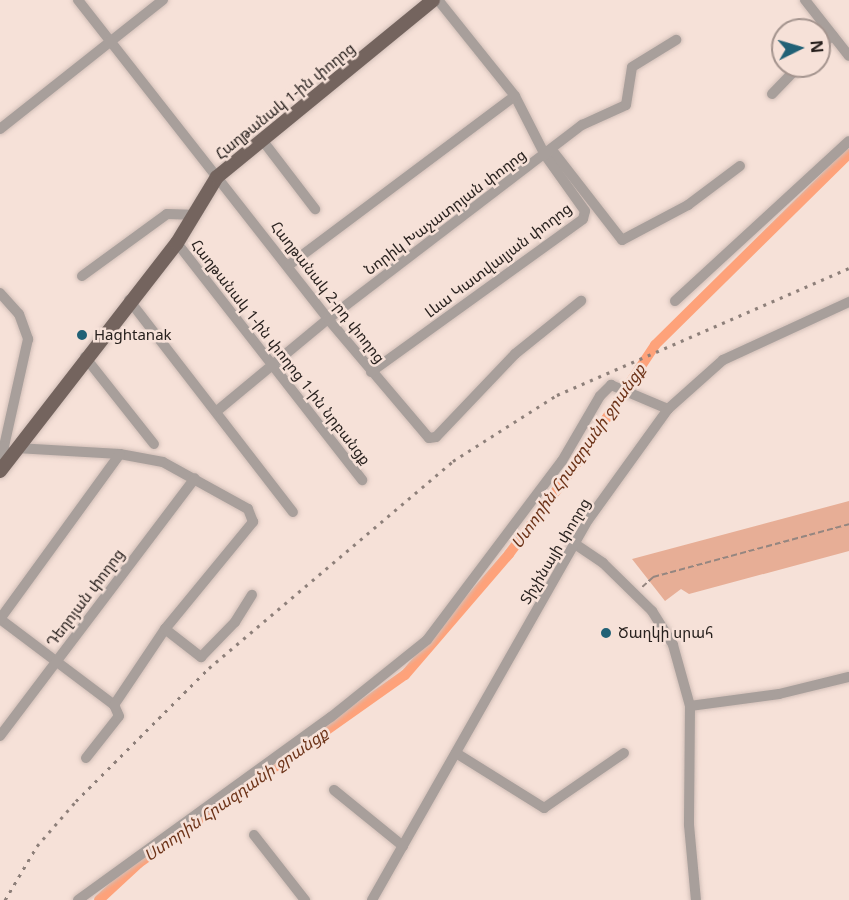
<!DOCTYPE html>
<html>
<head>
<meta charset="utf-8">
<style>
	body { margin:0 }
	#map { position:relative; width:849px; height:900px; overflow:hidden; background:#f6e1d8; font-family:"Noto Sans","Noto Sans Armenian",sans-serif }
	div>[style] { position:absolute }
	.green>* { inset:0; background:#e7ae96 }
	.canal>* { height:10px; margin:-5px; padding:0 5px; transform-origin:5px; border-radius:5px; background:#fea27a }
	.path>* { height:1.5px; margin-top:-0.75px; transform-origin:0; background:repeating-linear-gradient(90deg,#958680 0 6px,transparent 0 9px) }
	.roads { filter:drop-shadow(0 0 2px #d1beb7) drop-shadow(0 0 2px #d1beb7) }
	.minor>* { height:10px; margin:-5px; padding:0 5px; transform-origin:5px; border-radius:5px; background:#a89f9b }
	.major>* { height:14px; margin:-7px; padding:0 7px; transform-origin:7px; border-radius:7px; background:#74645e }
	.rail>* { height:3px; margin-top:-1.5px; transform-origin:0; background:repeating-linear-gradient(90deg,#8d7f79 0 3px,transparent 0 9px) }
	.dots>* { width:16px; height:16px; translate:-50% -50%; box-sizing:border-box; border:3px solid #f6e1d8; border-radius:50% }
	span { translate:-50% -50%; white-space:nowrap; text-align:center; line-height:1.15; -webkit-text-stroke:5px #f6e1d8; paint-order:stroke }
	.street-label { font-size:15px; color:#28211e }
	.poi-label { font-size:15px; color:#28211e }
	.left { translate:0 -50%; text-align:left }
	.water-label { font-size:16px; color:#6d3318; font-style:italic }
	.north { position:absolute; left:771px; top:18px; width:60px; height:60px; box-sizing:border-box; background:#f6e1d8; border:2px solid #a4948e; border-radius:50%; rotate:85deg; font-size:16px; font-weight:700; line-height:24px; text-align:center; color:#28211e }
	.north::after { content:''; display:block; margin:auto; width:21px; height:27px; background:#216176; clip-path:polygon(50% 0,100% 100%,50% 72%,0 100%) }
</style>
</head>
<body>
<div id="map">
	<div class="green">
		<div style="clip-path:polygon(849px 501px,849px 551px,689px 594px,681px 589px,665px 601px,632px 559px)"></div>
	</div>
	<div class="canal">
		<div style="left:99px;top:900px;width:54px;rotate:-42.8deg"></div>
		<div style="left:139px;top:863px;width:326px;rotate:-35.3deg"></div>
		<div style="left:405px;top:675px;width:160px;rotate:-49.3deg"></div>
		<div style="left:509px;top:554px;width:112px;rotate:-53.3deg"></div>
		<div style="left:576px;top:464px;width:143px;rotate:-56.4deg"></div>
		<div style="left:655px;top:345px;width:272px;rotate:-44.6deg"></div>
	</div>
	<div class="path">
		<div style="left:642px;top:587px;width:15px;rotate:-42deg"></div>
		<div style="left:653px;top:577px;width:203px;rotate:-15.1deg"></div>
	</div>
	<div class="roads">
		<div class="minor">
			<div style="left:78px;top:0;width:405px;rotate:51.9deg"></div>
			<div style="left:328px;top:319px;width:156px;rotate:49.7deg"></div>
			<div style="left:429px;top:438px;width:7px;rotate:-8deg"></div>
			<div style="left:436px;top:437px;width:115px;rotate:-46.4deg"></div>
			<div style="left:515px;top:354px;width:85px;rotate:-38.8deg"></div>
			<div style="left:805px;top:0;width:71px;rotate:51.8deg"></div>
			<div style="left:819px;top:47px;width:18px;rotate:-41deg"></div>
			<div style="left:772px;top:94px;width:39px;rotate:-46deg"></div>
			<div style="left:0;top:129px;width:208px;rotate:-38.4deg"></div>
			<div style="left:263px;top:141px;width:86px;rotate:52.6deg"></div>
			<div style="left:552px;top:150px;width:114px;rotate:52.1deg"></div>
			<div style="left:622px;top:240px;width:75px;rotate:-27.9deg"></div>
			<div style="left:688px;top:205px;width:65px;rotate:-36.9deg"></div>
			<div style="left:177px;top:243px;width:301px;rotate:52deg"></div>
			<div style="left:289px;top:265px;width:282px;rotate:-36.8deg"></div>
			<div style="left:82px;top:276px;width:105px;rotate:-36.1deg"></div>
			<div style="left:167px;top:214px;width:24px;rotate:2deg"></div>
			<div style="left:0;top:293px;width:28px;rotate:48deg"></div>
			<div style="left:19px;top:314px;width:27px;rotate:70deg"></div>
			<div style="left:28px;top:339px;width:110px;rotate:102.6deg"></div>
			<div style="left:4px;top:446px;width:18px;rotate:87deg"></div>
			<div style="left:129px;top:300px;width:268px;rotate:52.3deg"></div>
			<div style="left:675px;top:301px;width:236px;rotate:-42.6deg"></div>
			<div style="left:85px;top:357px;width:111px;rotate:51.6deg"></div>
			<div style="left:371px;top:372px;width:261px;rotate:-35.8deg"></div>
			<div style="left:583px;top:219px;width:8px;rotate:-76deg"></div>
			<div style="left:585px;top:211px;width:69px;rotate:-125.5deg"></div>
			<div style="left:545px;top:155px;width:66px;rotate:-117deg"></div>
			<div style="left:515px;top:96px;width:123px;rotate:-128.7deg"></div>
			<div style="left:217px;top:411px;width:144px;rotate:-39.7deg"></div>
			<div style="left:328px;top:319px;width:320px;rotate:-37.4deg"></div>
			<div style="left:582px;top:125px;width:48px;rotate:-24.4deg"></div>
			<div style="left:626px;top:105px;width:38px;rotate:-81deg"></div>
			<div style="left:632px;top:67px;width:52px;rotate:-31.5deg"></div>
			<div style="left:575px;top:544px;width:34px;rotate:34deg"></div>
			<div style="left:603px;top:563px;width:69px;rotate:44.4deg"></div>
			<div style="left:652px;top:611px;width:40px;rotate:58deg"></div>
			<div style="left:673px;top:645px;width:63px;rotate:74.4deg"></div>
			<div style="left:690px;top:706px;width:119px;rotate:90.5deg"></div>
			<div style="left:689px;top:825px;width:75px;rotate:84.7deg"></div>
			<div style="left:0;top:619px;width:143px;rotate:37deg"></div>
			<div style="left:114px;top:705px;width:92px;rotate:-56.1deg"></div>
			<div style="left:165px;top:629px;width:139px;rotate:-50.6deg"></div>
			<div style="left:253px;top:522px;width:14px;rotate:-111deg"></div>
			<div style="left:248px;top:509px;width:97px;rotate:-151.1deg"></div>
			<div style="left:163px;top:462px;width:44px;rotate:-169.5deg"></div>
			<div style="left:120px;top:454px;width:104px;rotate:-176.7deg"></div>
			<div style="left:0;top:619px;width:204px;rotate:-54deg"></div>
			<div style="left:165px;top:629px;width:46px;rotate:37.9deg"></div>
			<div style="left:201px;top:657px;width:49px;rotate:-45.8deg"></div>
			<div style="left:235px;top:622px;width:32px;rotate:-58deg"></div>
			<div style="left:690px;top:706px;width:90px;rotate:-7.7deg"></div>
			<div style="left:779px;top:694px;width:72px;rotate:-13.7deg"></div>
			<div style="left:0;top:736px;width:323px;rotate:-52.9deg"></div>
			<div style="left:456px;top:753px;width:104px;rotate:32deg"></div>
			<div style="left:544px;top:808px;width:97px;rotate:-34.5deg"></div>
			<div style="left:86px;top:758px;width:53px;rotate:-51.8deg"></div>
			<div style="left:119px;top:716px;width:12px;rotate:-114deg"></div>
			<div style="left:334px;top:790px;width:89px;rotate:39.1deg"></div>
			<div style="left:254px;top:835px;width:83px;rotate:51.9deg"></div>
			<div style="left:78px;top:900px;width:312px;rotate:-35.9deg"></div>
			<div style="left:331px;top:717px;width:123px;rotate:-38.7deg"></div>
			<div style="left:427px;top:640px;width:224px;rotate:-53deg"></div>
			<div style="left:562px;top:461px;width:75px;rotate:-59.7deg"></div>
			<div style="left:600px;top:396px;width:16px;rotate:-45deg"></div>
			<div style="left:611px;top:385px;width:62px;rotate:22.8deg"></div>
			<div style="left:372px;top:900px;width:437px;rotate:-60.4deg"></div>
			<div style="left:588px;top:520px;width:137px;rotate:-54.2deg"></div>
			<div style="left:668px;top:409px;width:74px;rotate:-41.7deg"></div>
			<div style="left:723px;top:360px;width:139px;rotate:-24.7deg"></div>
		</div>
		<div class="major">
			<div style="left:0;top:471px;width:289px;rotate:-52.2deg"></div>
			<div style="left:177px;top:243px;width:77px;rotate:-58.8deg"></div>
			<div style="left:217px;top:177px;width:279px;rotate:-39.3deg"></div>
		</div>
	</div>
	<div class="rail">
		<div style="left:5px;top:900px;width:63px;rotate:-59.3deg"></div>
		<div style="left:37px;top:846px;width:60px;rotate:-49.1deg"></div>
		<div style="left:76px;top:801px;width:188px;rotate:-45deg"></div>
		<div style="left:209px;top:668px;width:320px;rotate:-40.3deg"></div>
		<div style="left:453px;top:461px;width:123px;rotate:-32.4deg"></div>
		<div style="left:557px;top:395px;width:318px;rotate:-23.5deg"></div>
	</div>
	<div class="dots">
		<div style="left:82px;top:335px;background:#216176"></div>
		<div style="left:606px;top:633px;background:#216176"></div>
	</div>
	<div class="street-label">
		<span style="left:285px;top:101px;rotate:-39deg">Հաղթանակ 1-ին փողոց</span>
		<span style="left:445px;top:212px;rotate:-37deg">Նորիկ Խաչատրյան փողոց</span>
		<span style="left:498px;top:260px;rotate:-37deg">Լևա Կատվալյան փողոց</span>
		<span style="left:328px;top:292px;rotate:52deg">Հաղթանակ 2-րդ փողոց</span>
		<span style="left:281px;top:352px;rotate:52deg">Հաղթանակ 1-ին փողոց 1-ին նրբանցք</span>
		<span style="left:555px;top:551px;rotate:-59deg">Տիչինայի փողոց</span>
		<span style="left:85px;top:598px;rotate:-53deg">Դեղոյան փողոց</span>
	</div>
	<div class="poi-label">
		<span class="left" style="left:94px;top:335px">Haghtanak</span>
		<span class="left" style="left:618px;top:633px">Ծաղկի սրահ</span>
	</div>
	<div class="water-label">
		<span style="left:578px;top:456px;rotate:-55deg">Ստորին Հրազդանի ջրանցք</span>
		<span style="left:236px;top:794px;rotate:-35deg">Ստորին Հրազդանի ջրանցք</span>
	</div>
	<div class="north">N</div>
</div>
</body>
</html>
